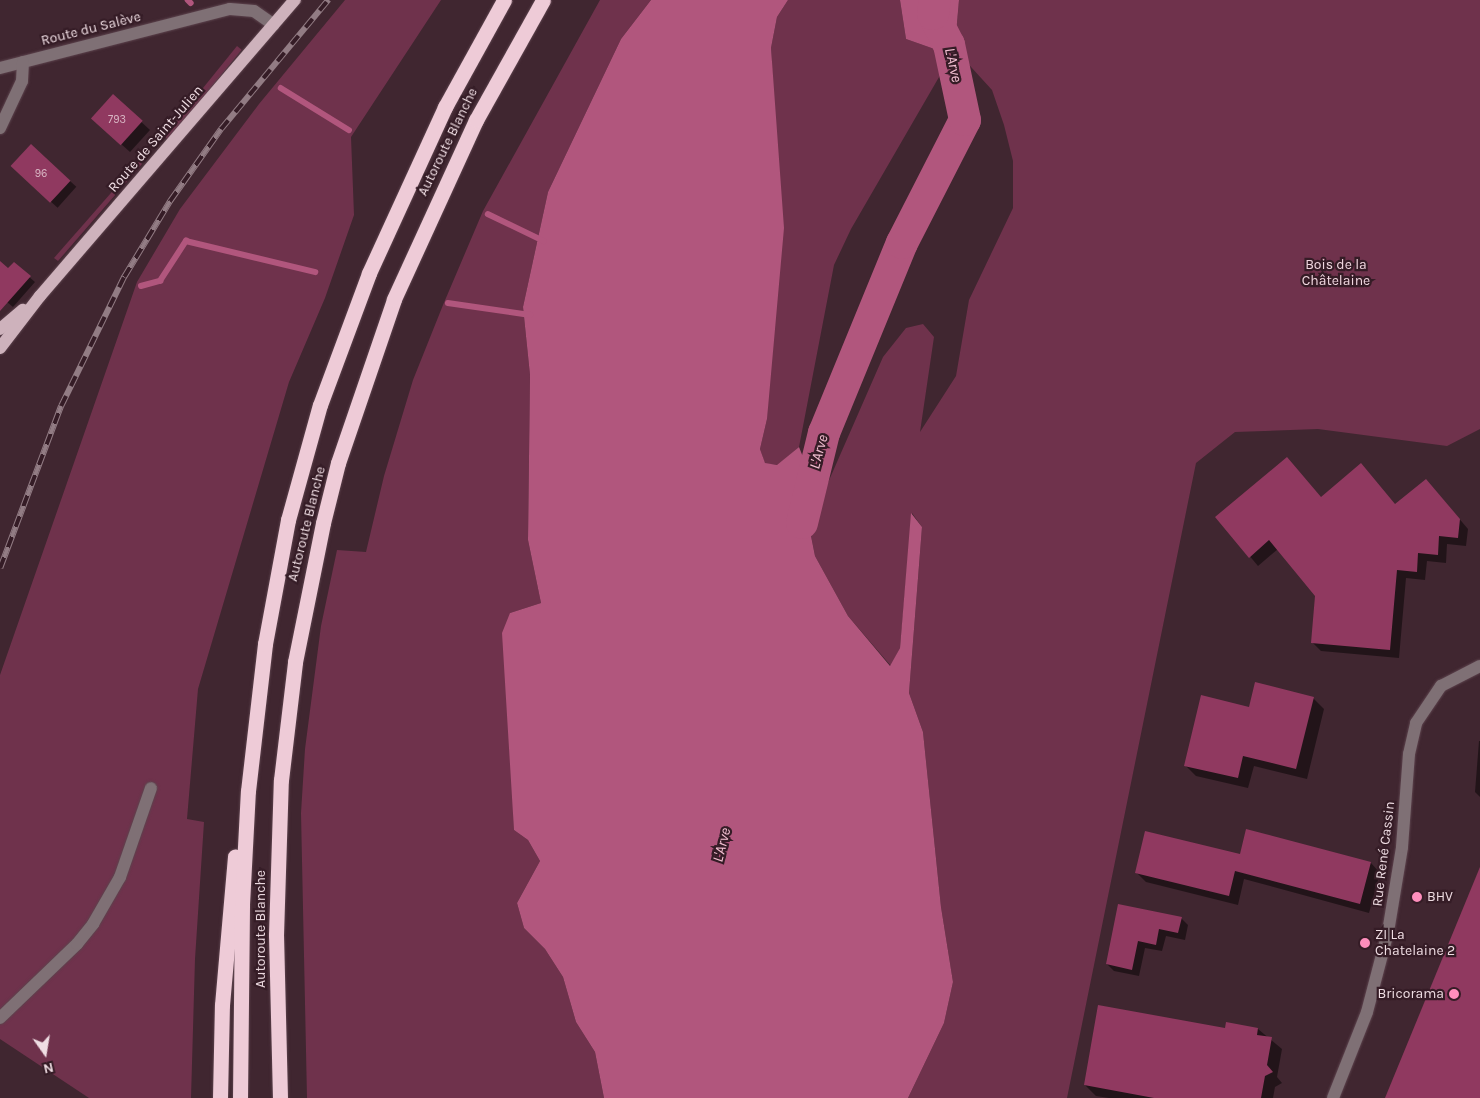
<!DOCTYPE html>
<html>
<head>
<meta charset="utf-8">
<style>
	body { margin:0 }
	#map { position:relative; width:1480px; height:1098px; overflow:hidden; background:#402630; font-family:Karla,sans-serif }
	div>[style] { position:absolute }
	.green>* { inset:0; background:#6f324c; transform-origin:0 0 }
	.water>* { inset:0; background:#b1567d }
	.shadow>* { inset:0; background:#0007; transform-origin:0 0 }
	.stream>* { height:5.5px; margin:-2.75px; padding:0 2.75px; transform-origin:2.75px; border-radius:2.75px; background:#b1567d }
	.river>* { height:32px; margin:-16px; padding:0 16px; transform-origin:16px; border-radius:16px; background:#b1567d }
	.building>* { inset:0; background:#903960; transform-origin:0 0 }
	.roads { filter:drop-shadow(0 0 1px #5c434d) drop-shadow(0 0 1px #5c434d) }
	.minor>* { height:12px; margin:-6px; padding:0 6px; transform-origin:6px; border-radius:6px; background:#7f7075 }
	.major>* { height:12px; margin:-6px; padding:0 6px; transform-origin:6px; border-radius:6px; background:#ceb2bc }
	.highway>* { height:15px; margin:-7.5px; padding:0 7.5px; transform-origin:7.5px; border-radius:7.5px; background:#eecbd7 }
	.rail>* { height:5.5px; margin-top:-2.75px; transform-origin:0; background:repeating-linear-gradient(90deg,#351c26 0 11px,#927c84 0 22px); box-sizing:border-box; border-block:1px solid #927c84 }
	.dots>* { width:14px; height:14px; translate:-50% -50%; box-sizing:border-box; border:2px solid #351c26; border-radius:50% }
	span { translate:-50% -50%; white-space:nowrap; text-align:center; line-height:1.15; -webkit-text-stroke:4.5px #351c26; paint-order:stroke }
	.number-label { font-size:11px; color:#d7b4c2 }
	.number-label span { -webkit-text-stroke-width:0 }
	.street-label { font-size:14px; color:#efdde3 }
	.park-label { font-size:14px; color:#f1d7e0 }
	.poi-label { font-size:14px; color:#efdde3 }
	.left { translate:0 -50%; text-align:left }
	.right { translate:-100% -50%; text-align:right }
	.water-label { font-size:15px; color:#f4c1d3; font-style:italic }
	.north { position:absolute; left:20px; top:1028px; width:50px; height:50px; -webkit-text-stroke:4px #351c26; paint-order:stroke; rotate:167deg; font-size:14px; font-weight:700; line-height:20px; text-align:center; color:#efdde3 }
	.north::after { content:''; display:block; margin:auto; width:18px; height:22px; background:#efdde3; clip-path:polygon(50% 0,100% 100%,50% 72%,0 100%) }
</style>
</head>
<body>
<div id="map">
	<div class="green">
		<div style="clip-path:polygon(345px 0,441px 0,351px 137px,354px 215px,325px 298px,289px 382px,198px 689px,187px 819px,204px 822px,195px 959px,191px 1098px,89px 1098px,0 1039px,0 675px,137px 282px,180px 209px,259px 104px)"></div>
		<div style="clip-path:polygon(600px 0,651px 0,621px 39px,548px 192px,523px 307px,530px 375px,528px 540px,541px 603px,510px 613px,514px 830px,528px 840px,540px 861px,517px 903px,524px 928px,545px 949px,563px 977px,576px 1022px,595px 1052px,604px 1098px,307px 1098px,301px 813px,305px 749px,321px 626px,337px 550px,366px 552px,384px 476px,413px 380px,443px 305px,483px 211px)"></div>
		<div style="clip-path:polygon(788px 0,900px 0,906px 39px,940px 51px,946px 65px,851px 229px,834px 265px,799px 447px,778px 465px,765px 464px,760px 449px,767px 419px,775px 134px,771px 48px,777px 17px)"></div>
		<div style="clip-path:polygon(959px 0,1480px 0,1480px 429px,1447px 446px,1318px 429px,1235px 432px,1196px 463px,1067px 1098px,908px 1098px,944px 1023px,953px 982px,941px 907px,923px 732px,909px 693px,922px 527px,912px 513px,900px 648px,891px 666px,848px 616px,815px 556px,809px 526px,883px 357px,906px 328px,923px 324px,934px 337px,920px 432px,956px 376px,969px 300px,1013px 208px,1013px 161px,1004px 125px,992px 90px,961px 56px,956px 34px)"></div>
		<div style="left:237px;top:46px;width:6px;height:116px;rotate:39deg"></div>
		<div style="clip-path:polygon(139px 161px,142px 164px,58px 261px,54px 258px)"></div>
	</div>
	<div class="water">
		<div style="clip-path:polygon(651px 0,788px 0,777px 17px,771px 48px,784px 228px,767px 419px,760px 449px,765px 463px,777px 465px,799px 447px,819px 497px,809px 526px,815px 556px,848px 616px,890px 666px,900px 648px,911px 513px,922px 527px,909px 693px,923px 732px,941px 907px,953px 982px,944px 1023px,908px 1098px,604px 1098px,595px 1052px,576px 1022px,563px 977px,545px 949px,524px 928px,517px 903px,540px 861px,528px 840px,514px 830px,502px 633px,510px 613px,541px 603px,528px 540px,530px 375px,523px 307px,548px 192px,621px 39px)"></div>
		<div style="clip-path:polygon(959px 0,956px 34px,949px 45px,940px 51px,906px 39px,900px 0)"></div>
	</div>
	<div class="shadow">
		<div style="clip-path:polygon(113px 96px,150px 130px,130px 152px,101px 126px)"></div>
		<div style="left:31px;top:146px;width:61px;height:28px;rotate:42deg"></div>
		<div style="clip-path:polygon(0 263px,9px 270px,14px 264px,35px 282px,13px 307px,2px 298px,0 300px)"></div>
		<div style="clip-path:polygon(1434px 489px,1468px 529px,1466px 546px,1447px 544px,1446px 563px,1427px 561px,1425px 580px,1406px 578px,1399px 658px,1321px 651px,1312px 642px,1316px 595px,1278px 549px,1258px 566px,1217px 517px,1322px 498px,1396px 505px)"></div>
		<div style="clip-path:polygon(1313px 698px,1324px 709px,1307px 779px,1254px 766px,1248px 788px,1196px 776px,1185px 765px,1250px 708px)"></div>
		<div style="clip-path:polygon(1479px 741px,1480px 741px,1480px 797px,1475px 792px)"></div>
		<div style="clip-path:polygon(1241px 856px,1371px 863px,1380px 873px,1369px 913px,1244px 879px,1238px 905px,1146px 882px,1136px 872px)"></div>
		<div style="clip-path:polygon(1119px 905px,1181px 918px,1188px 925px,1185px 940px,1166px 936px,1162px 951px,1145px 948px,1139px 976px,1114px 971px,1107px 964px)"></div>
		<div style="clip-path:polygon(1226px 1029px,1258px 1029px,1282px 1049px,1277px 1077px,1282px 1083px,1275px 1087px,1273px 1098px,1109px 1098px,1096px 1096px,1085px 1085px)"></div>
	</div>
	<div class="stream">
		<div style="left:188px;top:0;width:4px;rotate:45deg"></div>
		<div style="left:281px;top:88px;width:80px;rotate:31.7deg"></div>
		<div style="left:488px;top:214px;width:62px;rotate:25.7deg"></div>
		<div style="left:141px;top:286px;width:20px;rotate:-15deg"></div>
		<div style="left:160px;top:281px;width:48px;rotate:-57deg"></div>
		<div style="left:186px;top:241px;width:133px;rotate:13.5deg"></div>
		<div style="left:448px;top:303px;width:83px;rotate:8.3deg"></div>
	</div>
	<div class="river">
		<div style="left:802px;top:523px;width:93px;rotate:-76.3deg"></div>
		<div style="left:824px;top:433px;width:205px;rotate:-67.7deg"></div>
		<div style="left:902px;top:243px;width:138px;rotate:-62.9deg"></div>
		<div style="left:965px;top:120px;width:77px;rotate:-102deg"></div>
		<div style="left:949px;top:45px;width:35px;rotate:-117deg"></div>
		<div style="left:933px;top:14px;width:14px;rotate:-82deg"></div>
	</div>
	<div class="building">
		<div style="left:113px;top:94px;width:40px;height:33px;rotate:42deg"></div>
		<div style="left:31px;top:144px;width:54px;height:30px;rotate:43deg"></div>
		<div style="clip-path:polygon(0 261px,8px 268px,14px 262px,31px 276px,0 311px)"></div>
		<div style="clip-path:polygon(1287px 457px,1321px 497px,1361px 463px,1395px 504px,1426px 479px,1460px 519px,1458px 538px,1439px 536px,1438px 555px,1418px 553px,1417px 572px,1397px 570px,1390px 650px,1311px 643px,1315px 596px,1269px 540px,1249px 558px,1215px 517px)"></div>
		<div style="clip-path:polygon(1255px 682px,1314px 697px,1296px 769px,1243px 756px,1238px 778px,1184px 766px,1201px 695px,1249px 707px)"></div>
		<div style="clip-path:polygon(1246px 829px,1371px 862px,1360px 904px,1235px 871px,1229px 896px,1135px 873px,1145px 831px,1240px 854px)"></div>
		<div style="clip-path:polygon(1480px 868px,1480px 1098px,1385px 1098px,1480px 867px)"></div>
		<div style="clip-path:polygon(1118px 904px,1182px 917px,1178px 933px,1159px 929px,1156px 945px,1138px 941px,1132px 970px,1106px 964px)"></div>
		<div style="clip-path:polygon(1098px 1005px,1225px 1028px,1226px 1022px,1258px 1028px,1257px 1035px,1272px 1037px,1267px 1065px,1273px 1072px,1265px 1076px,1261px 1098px,1154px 1098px,1084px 1085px)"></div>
	</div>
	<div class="roads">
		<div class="minor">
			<div style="left:0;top:68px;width:237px;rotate:-14.4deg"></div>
			<div style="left:230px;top:9px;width:24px;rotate:5deg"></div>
			<div style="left:254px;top:11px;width:24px;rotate:35deg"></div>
			<div style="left:0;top:128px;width:52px;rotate:-64.9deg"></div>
			<div style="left:22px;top:81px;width:19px;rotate:-87deg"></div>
			<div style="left:0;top:1018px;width:107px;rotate:-43.9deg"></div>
			<div style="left:77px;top:944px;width:26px;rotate:-51deg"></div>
			<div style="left:93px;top:924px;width:54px;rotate:-60.1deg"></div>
			<div style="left:120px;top:877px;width:94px;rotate:-70.8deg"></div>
			<div style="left:1333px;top:1098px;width:92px;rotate:-68.4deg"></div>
			<div style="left:1367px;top:1012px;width:83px;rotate:-75.3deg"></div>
			<div style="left:1388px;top:932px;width:86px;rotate:-80.6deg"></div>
			<div style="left:1402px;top:847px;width:93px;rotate:-85.7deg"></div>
			<div style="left:1409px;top:754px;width:32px;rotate:-77deg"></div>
			<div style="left:1416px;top:723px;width:45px;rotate:-56deg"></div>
			<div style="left:1441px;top:686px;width:44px;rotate:-27.1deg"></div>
		</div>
		<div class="major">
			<div style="left:0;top:329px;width:30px;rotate:-40deg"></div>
			<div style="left:0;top:348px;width:66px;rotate:-52.4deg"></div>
			<div style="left:40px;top:296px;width:391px;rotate:-49.3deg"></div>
		</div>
		<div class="highway">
			<div style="left:220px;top:1098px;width:93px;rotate:-88.8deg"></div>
			<div style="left:222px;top:1005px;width:149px;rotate:-85deg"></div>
			<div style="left:240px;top:1098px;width:194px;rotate:-89.4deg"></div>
			<div style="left:242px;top:904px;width:113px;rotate:-87deg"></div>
			<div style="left:248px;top:791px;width:148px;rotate:-83.4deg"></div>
			<div style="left:265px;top:644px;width:126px;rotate:-79.5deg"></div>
			<div style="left:288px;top:520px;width:119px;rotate:-74.5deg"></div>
			<div style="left:320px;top:405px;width:141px;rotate:-69.6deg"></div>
			<div style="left:369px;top:273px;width:183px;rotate:-65.4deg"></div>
			<div style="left:445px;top:107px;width:122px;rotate:-61.1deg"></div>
			<div style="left:280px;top:1098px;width:163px;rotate:-91.4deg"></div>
			<div style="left:276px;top:935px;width:155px;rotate:-88.2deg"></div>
			<div style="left:281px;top:780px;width:119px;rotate:-83.2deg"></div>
			<div style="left:295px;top:662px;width:142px;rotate:-78.6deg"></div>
			<div style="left:323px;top:523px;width:62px;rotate:-76deg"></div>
			<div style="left:338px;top:463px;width:173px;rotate:-71.1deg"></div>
			<div style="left:394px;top:299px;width:197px;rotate:-65.4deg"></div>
			<div style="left:476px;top:120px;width:137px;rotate:-60.8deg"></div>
		</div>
	</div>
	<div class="rail">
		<div style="left:0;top:568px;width:173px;rotate:-69.4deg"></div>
		<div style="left:61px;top:406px;width:144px;rotate:-64deg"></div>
		<div style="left:124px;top:277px;width:89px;rotate:-58.8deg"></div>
		<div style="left:170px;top:201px;width:88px;rotate:-54.7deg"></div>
		<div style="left:221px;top:129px;width:168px;rotate:-50.3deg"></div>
	</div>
	<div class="dots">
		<div style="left:1417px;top:897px;background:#fe8ebc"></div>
		<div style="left:1365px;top:943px;background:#fe8ebc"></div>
		<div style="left:1454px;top:994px;background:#fe8ebc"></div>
	</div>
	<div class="number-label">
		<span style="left:117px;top:120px">793</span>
		<span style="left:41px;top:174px">96</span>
	</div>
	<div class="street-label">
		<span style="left:91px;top:29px;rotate:-14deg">Route du Salève</span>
		<span style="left:156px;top:139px;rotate:-49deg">Route de Saint-Julien</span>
		<span style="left:448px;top:142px;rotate:-64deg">Autoroute Blanche</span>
		<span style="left:307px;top:524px;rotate:-76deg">Autoroute Blanche</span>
		<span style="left:1384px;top:854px;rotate:-83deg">Rue René Cassin</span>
		<span style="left:261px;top:929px;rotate:-90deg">Autoroute Blanche</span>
	</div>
	<div class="park-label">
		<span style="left:1336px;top:273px">Bois de la<br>Châtelaine</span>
	</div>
	<div class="poi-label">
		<span class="left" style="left:1427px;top:897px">BHV</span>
		<span class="left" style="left:1375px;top:943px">ZI La<br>Chatelaine 2</span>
		<span class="right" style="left:1444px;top:994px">Bricorama</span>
	</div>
	<div class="water-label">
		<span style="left:953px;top:65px;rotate:77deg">L'Arve</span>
		<span style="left:819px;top:452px;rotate:-75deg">L'Arve</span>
		<span style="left:722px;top:845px;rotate:-76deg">L'Arve</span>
	</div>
	<div class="north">N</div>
</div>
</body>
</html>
